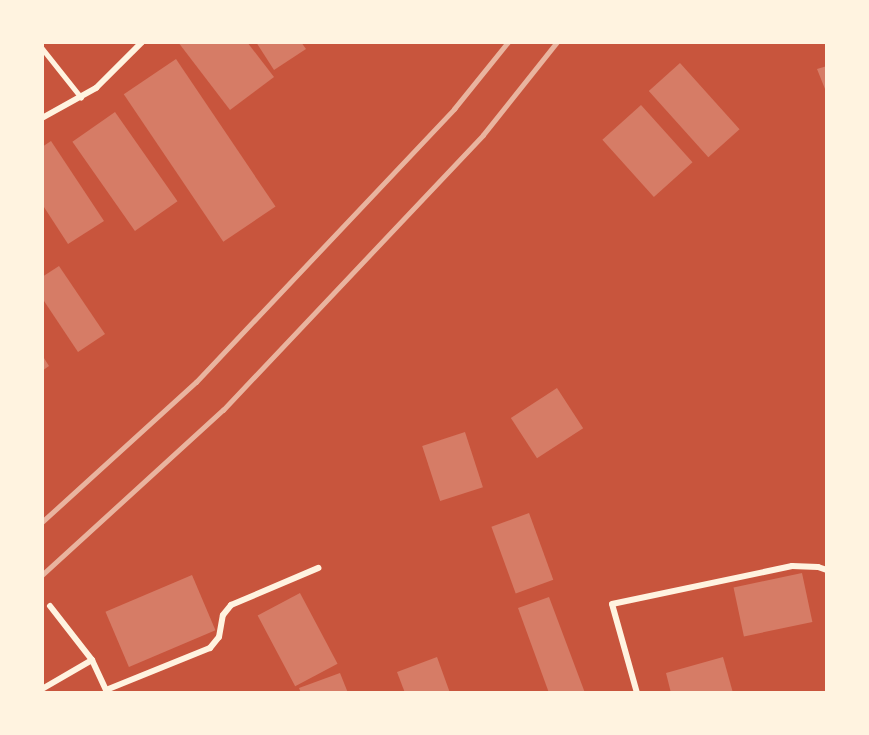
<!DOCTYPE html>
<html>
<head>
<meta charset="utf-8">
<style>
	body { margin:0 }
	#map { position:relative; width:869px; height:735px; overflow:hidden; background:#c8553d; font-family:"DejaVu Sans",sans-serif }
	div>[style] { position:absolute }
	.building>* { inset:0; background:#d67c66; transform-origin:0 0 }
	.service>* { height:4.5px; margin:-2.25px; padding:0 2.25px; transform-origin:2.25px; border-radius:2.25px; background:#fff3e0 }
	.minor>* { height:6px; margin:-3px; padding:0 3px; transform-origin:3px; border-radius:3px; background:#fff3e0 }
	.rail>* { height:4.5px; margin:-2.25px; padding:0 2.25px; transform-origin:2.25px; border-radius:2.25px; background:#e9b49f }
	span { translate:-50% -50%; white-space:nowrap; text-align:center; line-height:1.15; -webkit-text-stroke:4.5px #fff3e0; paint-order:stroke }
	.frame { position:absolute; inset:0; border:44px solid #fff3e0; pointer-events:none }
</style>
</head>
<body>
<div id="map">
	<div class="building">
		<div style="clip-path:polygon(178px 42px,247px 42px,274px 77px,230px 110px)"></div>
		<div style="clip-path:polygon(256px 42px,301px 42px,306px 49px,274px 70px)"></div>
		<div style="left:176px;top:59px;width:178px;height:63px;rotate:56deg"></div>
		<div style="left:680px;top:63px;width:89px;height:42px;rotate:48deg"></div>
		<div style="clip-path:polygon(827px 66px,827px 94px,817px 69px)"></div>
		<div style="left:641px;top:105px;width:77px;height:52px;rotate:48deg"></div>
		<div style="left:115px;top:112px;width:109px;height:52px;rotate:55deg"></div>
		<div style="clip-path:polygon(51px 141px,104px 221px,68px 244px,42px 204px,42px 147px)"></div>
		<div style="clip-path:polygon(59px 266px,105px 334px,78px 352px,42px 298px,42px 277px)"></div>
		<div style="clip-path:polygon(42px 355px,49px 366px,42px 371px)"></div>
		<div style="left:557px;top:388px;width:48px;height:55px;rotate:57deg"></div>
		<div style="left:465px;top:432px;width:58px;height:45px;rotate:72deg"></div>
		<div style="left:529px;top:513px;width:71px;height:40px;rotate:70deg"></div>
		<div style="left:802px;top:573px;width:50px;height:70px;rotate:78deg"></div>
		<div style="left:192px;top:575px;width:60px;height:94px;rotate:67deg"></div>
		<div style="left:300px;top:593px;width:80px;height:48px;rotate:62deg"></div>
		<div style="clip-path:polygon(549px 597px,585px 693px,549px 693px,518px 608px)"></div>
		<div style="clip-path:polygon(437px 657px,450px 693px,405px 693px,397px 672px)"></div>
		<div style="clip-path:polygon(723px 657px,733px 693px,671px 693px,666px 673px)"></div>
		<div style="clip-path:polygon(340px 673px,348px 693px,301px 693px,299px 688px)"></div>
	</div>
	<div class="service">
		<div style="left:42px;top:48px;width:63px;rotate:51.5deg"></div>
	</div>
	<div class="minor">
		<div style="left:42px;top:118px;width:62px;rotate:-29.1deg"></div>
		<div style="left:96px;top:88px;width:65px;rotate:-45deg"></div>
		<div style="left:50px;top:606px;width:68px;rotate:52.1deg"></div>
		<div style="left:92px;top:660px;width:35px;rotate:65deg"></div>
		<div style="left:42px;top:689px;width:58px;rotate:-30.1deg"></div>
		<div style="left:106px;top:690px;width:112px;rotate:-22deg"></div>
		<div style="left:210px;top:648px;width:14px;rotate:-51deg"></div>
		<div style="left:219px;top:637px;width:22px;rotate:-80deg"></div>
		<div style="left:223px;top:615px;width:13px;rotate:-51deg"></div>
		<div style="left:231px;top:605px;width:95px;rotate:-23deg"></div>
		<div style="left:637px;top:693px;width:92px;rotate:-105.7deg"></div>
		<div style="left:612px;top:604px;width:184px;rotate:-11.9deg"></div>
		<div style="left:792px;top:566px;width:26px;rotate:2deg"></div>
		<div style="left:818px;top:567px;width:9px;rotate:18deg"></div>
	</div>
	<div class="rail">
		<div style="left:42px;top:522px;width:208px;rotate:-42.3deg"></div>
		<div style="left:196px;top:382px;width:376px;rotate:-46.6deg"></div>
		<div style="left:454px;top:109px;width:86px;rotate:-51.1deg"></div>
		<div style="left:42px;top:575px;width:245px;rotate:-42.4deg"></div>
		<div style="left:223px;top:410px;width:378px;rotate:-46.6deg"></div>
		<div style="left:483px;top:135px;width:119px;rotate:-51.5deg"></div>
	</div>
	<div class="frame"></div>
</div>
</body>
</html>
